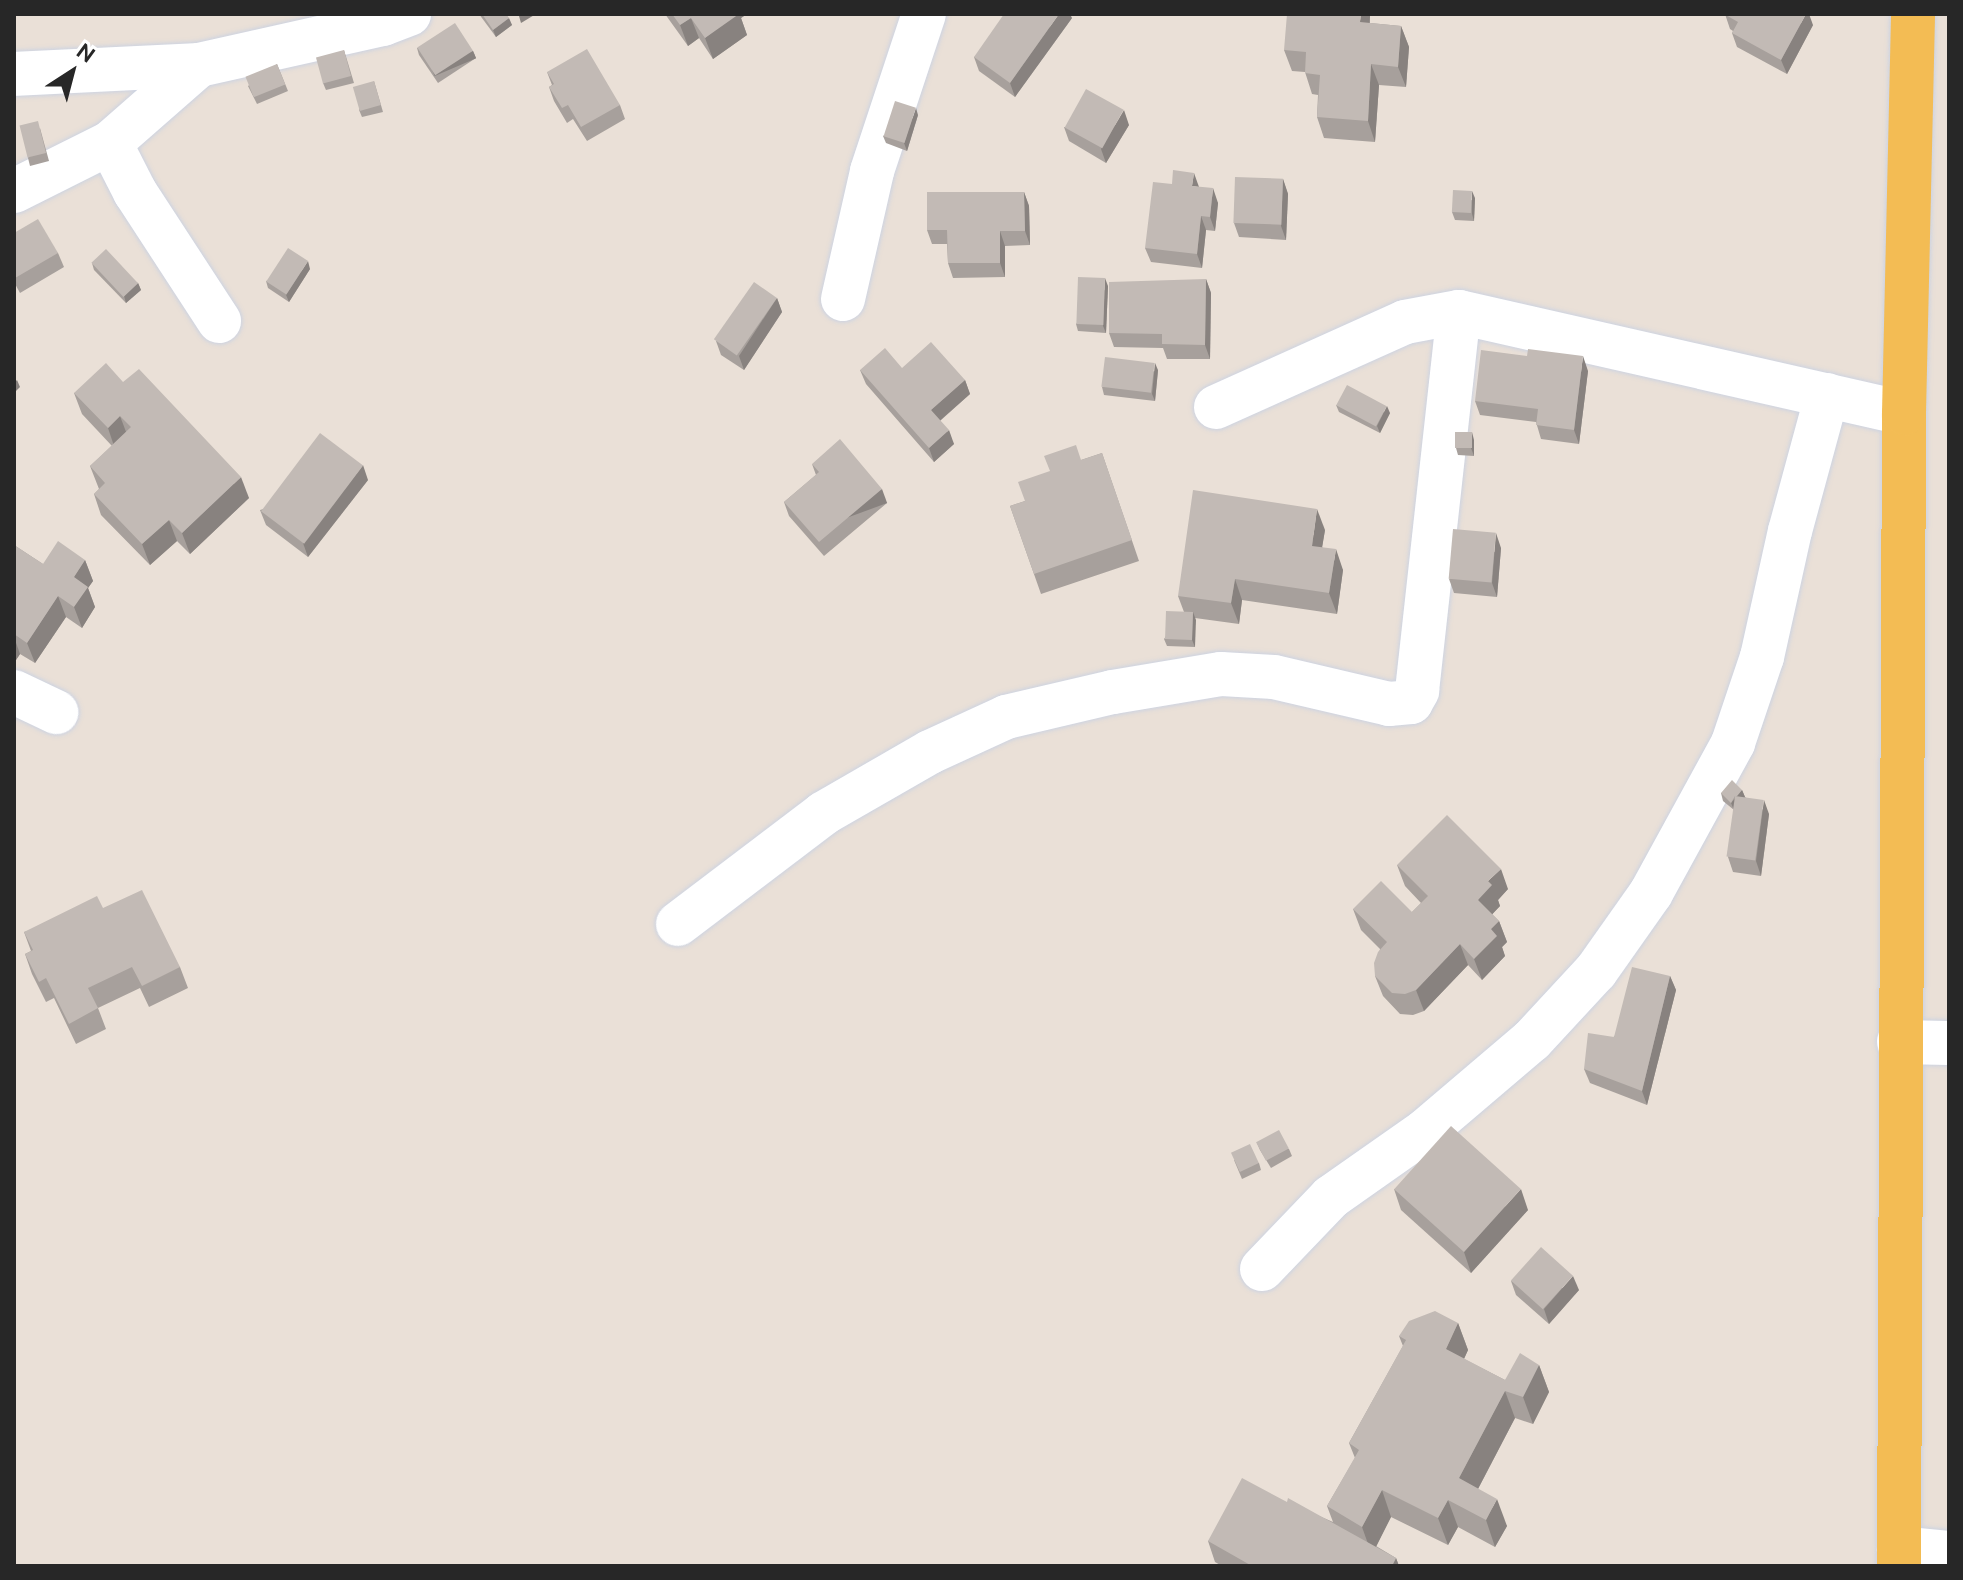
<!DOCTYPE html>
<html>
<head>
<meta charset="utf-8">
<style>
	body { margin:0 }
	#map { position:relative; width:1963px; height:1580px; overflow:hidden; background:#eae0d7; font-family:Ubuntu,sans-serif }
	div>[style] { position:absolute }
	.roads { filter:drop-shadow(0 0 2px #cdd3e1) drop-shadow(0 0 2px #cdd3e1) }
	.minor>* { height:44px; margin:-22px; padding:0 22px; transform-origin:22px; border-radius:22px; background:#fff }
	.major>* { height:44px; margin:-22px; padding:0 22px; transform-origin:22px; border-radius:22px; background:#f3bc54 }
	.wall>* { inset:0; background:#a7a09c }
	.shaded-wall>* { inset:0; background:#88827f; transform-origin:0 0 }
	.building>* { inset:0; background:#c2bab5; transform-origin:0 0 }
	span { translate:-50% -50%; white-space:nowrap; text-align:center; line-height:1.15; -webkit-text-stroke:6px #fff; paint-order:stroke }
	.frame { position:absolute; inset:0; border:16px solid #272727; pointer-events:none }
	.north { position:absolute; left:32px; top:32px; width:80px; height:80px; -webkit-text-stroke:6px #fff; paint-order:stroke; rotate:36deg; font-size:22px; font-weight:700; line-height:32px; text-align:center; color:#272727 }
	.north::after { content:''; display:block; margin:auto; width:28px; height:36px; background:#272727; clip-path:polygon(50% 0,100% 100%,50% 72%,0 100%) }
</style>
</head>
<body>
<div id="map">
	<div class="roads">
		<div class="minor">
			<div style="left:14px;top:74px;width:185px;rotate:-2.8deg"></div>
			<div style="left:110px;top:143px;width:55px;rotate:63deg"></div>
			<div style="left:135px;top:192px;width:154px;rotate:56.9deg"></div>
			<div style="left:14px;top:191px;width:107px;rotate:-26.6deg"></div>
			<div style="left:110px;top:143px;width:118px;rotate:-41.2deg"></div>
			<div style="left:199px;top:65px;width:189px;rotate:-12.6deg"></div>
			<div style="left:383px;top:24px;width:28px;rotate:-21deg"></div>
			<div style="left:843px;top:299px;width:131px;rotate:-77.2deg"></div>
			<div style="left:872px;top:171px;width:165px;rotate:-71.7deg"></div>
			<div style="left:1216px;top:407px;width:207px;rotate:-24.2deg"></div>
			<div style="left:1405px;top:322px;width:55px;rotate:-10.5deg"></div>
			<div style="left:1459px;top:312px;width:456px;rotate:12.8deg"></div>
			<div style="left:14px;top:692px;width:47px;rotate:25.5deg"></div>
			<div style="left:678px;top:924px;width:183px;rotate:-37.2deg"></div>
			<div style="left:824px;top:813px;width:122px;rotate:-29.9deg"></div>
			<div style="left:930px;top:752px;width:84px;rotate:-24.7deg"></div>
			<div style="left:1006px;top:717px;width:110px;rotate:-13.2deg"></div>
			<div style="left:1113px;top:692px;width:109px;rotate:-9.5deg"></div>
			<div style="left:1221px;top:674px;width:53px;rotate:3.2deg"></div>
			<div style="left:1274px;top:677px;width:118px;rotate:13.2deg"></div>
			<div style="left:1389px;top:704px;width:22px;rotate:-5deg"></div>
			<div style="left:1411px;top:702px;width:13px;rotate:-61deg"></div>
			<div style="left:1417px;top:691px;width:381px;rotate:-83.7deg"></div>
			<div style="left:1899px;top:1042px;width:50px;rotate:1.1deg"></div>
			<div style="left:1262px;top:1269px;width:100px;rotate:-46.2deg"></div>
			<div style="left:1331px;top:1197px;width:115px;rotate:-35.1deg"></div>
			<div style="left:1425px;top:1131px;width:140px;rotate:-40.4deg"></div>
			<div style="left:1532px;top:1040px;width:94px;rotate:-47.2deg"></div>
			<div style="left:1596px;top:971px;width:95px;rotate:-54.8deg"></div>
			<div style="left:1651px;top:893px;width:171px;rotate:-61.3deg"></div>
			<div style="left:1733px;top:743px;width:91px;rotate:-71.4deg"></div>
			<div style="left:1762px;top:657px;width:129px;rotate:-77.5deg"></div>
			<div style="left:1790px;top:531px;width:141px;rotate:-74.8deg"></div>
			<div style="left:1899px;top:1548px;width:50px;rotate:5.7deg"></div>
		</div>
		<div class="major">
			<div style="left:1899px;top:1566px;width:1153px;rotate:-89.75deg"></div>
			<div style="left:1904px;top:413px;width:399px;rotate:-88.7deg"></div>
		</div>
	</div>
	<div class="wall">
		<div style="clip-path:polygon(479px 14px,506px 14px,512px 25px,496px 37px)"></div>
		<div style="clip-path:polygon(665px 14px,747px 14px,741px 18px,747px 35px,713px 59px,699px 38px,688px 46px)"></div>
		<div style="clip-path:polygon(1725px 14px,1813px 25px,1787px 74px,1737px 47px,1732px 33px,1733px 31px,1730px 29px)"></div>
		<div style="clip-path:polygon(1370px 16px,1370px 23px,1401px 26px,1409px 47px,1406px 87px,1379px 85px,1375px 142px,1324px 138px,1317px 117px,1318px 95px,1312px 94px,1305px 72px,1292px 71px,1284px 50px)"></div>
		<div style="clip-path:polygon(1072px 18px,1015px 97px,979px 71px,974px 57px)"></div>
		<div style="clip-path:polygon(417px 48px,473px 51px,476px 58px,438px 83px,419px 55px)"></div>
		<div style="clip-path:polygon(344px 50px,354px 83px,326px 90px,323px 83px)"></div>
		<div style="clip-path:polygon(277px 64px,288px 91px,257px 104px,248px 86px)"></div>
		<div style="clip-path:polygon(547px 72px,620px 105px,625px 119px,587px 141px,573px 119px,567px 123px,554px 101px,549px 87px,552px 85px)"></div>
		<div style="clip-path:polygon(374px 81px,383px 112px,362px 117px,359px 110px)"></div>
		<div style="clip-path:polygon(918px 115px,907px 151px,886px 143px,883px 136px)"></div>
		<div style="clip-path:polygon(1129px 125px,1106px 163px,1069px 141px,1064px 127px)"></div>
		<div style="clip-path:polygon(40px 128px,49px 161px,30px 166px,28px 158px)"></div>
		<div style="clip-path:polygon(1283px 179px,1288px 194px,1286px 240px,1239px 237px,1234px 223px)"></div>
		<div style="clip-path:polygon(1199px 187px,1218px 203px,1215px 231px,1206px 230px,1202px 268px,1151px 262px,1145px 248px)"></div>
		<div style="clip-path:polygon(1024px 192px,1029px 206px,1030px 245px,1005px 246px,1005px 277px,953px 278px,948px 263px,947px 244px,932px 244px,927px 230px)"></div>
		<div style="clip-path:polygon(1475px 198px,1474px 221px,1455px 220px,1452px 212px)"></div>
		<div style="clip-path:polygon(14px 233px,58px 253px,64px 267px,20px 293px,14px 282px)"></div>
		<div style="clip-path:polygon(92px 263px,138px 283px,141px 290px,126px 303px,94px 270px)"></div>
		<div style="clip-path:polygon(310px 269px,289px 302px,268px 288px,266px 281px)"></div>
		<div style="clip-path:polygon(1206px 279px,1211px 293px,1210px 359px,1167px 359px,1163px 348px,1114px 347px,1109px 333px)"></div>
		<div style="clip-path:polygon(1108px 286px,1106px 333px,1078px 331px,1076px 324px)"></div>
		<div style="clip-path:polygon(777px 298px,782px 312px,744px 370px,721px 355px,716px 341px)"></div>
		<div style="clip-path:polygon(902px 368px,965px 380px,970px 394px,940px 421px,954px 444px,934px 462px,866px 384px,860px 370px)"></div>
		<div style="clip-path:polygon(1158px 370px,1155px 401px,1104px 395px,1102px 387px)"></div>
		<div style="clip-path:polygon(1588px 371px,1579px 444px,1541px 439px,1536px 422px,1480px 415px,1475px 401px)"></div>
		<div style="clip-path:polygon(123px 382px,249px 498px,190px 554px,177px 541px,150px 565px,101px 515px,94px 494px,99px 489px,90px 466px,112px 446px,82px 414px,74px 393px)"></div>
		<div style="clip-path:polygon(1336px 405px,1390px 413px,1380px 433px,1339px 412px)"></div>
		<div style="clip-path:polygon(1474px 440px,1474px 456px,1458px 455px,1456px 448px)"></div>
		<div style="clip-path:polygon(1102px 453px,1139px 561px,1041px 594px,1010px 506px,1025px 501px,1081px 460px)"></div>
		<div style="clip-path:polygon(812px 464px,887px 503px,824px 556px,789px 516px,784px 502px,816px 475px)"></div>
		<div style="clip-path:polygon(368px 480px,308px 557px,266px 525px,260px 510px)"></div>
		<div style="clip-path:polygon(1325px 530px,1322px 547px,1343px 570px,1337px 614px,1242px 600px,1239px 624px,1195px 618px,1195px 647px,1167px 646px,1164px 639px,1184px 612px,1178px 596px)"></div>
		<div style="clip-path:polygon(14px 545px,43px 564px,85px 560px,93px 581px,88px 588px,95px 607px,82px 628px,66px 617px,35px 663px,20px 654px,14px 663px)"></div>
		<div style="clip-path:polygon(1501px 548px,1497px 597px,1454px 593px,1449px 579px)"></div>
		<div style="clip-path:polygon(1742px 790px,1745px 797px,1769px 814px,1761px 876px,1733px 872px,1728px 857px,1734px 810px,1723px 801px,1721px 793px)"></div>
		<div style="clip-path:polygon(1397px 865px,1508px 889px,1498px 900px,1500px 906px,1492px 914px,1499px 921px,1507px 942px,1502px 947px,1505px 956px,1482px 980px,1468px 965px,1424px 1011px,1413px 1015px,1400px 1014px,1383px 996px,1375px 976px,1380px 949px,1361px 930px,1353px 909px,1412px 912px,1421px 903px,1405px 886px)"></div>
		<div style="clip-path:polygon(103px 908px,180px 967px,188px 988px,149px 1007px,140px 988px,98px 1008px,106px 1029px,76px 1044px,54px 998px,46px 1002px,32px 974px,25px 954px,31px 951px,24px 932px)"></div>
		<div style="clip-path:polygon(1670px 976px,1676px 990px,1647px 1105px,1590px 1083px,1584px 1069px)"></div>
		<div style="clip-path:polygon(1257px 1143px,1289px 1149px,1292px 1156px,1271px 1168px,1260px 1150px)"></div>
		<div style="clip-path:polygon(1234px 1160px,1259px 1163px,1261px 1170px,1242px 1179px)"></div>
		<div style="clip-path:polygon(1394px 1189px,1528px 1210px,1471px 1273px,1401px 1210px)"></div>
		<div style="clip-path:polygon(1511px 1281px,1579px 1290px,1549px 1324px,1516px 1295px)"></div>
		<div style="clip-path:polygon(1458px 1323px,1468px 1350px,1464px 1359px,1505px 1380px,1539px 1365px,1549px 1392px,1533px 1424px,1515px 1418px,1478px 1489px,1507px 1526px,1495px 1547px,1458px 1527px,1448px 1545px,1391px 1517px,1376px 1546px,1396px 1558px,1399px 1566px,1222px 1566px,1215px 1562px,1208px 1541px,1287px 1502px,1333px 1522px,1327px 1506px,1355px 1458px,1349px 1443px,1403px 1346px,1399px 1336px)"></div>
	</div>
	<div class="shaded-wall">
		<div style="clip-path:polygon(522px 14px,536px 14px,521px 23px,519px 16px)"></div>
		<div style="clip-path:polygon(735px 14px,747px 14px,741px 18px,747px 35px,713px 59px,705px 38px)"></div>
		<div style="clip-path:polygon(1059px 14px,1070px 14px,1072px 18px,1015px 97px,1010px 83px)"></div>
		<div style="clip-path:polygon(1361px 14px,1369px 14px,1370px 16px,1368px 43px,1360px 22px)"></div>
		<div style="clip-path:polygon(1806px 14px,1809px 14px,1813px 25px,1787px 74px,1781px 60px)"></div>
		<div style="clip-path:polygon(509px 18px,512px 25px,496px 37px,493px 30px)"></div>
		<div style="clip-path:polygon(691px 18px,699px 38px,688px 46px,680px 25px)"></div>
		<div style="clip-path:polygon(1401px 26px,1409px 47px,1406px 87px,1398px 67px)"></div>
		<div style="left:473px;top:51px;width:8px;height:45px;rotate:67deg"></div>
		<div style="clip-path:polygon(1371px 64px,1379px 85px,1375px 142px,1368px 121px)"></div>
		<div style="clip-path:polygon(916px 108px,918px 115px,907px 151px,904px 143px)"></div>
		<div style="clip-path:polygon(1124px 110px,1129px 125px,1106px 163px,1101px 149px)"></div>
		<div style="clip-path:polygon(1194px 173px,1199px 187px,1192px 186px)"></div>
		<div style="clip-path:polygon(1283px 179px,1288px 194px,1286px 240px,1281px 226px)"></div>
		<div style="clip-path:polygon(1213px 188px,1218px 203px,1215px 231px,1210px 217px)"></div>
		<div style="clip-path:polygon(1472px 191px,1475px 198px,1474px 221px,1472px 214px)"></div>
		<div style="clip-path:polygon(1024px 192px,1029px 206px,1030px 245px,1025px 231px)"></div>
		<div style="clip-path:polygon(1201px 216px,1206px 230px,1202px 268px,1197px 254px)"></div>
		<div style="clip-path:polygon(1000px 231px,1005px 246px,1005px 277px,1000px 263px)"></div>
		<div style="clip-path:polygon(308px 261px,310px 269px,289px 302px,286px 295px)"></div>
		<div style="clip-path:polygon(1105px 278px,1108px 286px,1106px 333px,1103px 326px)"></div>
		<div style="clip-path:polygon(1206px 279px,1211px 293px,1210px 359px,1205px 345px)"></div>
		<div style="clip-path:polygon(138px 283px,141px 290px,126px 303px,124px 296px)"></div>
		<div style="clip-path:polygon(777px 298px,782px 312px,744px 370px,739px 356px)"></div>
		<div style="clip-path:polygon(1583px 356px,1588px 371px,1579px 444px,1574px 430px)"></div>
		<div style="clip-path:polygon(1155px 363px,1158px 370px,1155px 401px,1152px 394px)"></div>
		<div style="clip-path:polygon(17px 380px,20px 387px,14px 393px,14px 383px)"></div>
		<div style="clip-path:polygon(965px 380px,970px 394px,936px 424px,931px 410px)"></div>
		<div style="clip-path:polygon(1387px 406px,1390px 413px,1380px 433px,1377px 426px)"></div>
		<div style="clip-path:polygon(120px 416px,128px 437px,115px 449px,108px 428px)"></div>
		<div style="clip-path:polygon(949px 430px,954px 444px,934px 462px,929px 448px)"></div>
		<div style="clip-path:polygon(1472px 432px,1474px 440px,1474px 456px,1471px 448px)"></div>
		<div style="clip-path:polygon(363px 465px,368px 480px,308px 557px,303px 543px)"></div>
		<div style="clip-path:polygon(241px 477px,249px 498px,190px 554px,182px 533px)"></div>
		<div style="left:882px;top:489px;width:15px;height:82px;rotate:70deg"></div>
		<div style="clip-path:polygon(1317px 509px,1325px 530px,1319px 566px,1312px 546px)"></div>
		<div style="clip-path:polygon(169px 520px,177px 541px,150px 565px,142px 544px)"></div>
		<div style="clip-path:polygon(1496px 533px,1501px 548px,1497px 597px,1492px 583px)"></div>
		<div style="clip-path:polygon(1336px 549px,1343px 570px,1337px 614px,1329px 593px)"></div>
		<div style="clip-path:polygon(85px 560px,93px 581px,88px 588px,95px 607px,82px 628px,74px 607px,74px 577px)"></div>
		<div style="clip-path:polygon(1235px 579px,1242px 600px,1239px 624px,1231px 603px)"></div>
		<div style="clip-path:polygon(58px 596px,66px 617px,35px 663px,27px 643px)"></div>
		<div style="clip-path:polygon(1193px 612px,1196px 620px,1195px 647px,1192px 640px)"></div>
		<div style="clip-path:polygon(14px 637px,20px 654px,14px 663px)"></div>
		<div style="clip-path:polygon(1742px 790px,1745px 797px,1734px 810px,1731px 803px)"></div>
		<div style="clip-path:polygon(1764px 800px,1769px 814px,1761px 876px,1756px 861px)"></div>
		<div style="clip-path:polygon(1501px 869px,1508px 889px,1498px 900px,1500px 906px,1486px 921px,1478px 900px,1488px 881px)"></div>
		<div style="clip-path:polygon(1499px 921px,1507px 942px,1502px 947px,1505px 956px,1482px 980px,1474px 959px,1491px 929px)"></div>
		<div style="clip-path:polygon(1460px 944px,1468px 965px,1424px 1011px,1416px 990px)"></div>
		<div style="clip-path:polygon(1670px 976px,1676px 990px,1647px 1105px,1642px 1091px)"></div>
		<div style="clip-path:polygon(1521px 1189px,1528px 1210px,1471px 1273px,1464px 1252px)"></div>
		<div style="clip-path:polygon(1573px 1276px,1579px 1290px,1549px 1324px,1544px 1309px)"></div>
		<div style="clip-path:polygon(1458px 1323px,1468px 1350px,1456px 1376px,1446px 1349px)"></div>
		<div style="clip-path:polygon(1539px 1365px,1549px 1392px,1533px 1424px,1523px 1397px)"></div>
		<div style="clip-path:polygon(1505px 1391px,1515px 1418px,1469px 1506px,1459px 1478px)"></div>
		<div style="clip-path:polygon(1382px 1490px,1391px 1517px,1372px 1555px,1362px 1527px)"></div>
		<div style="clip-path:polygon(1497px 1499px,1507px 1526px,1495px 1547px,1486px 1520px)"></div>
		<div style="clip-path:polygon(1448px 1500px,1458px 1527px,1448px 1545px,1438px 1518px)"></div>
		<div style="clip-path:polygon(1396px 1558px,1399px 1566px,1392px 1566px)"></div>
	</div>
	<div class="building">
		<div style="clip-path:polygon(482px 14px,506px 14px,509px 18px,493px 30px)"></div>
		<div style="clip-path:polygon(672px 14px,739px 14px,705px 38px,691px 18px,680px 25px)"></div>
		<div style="clip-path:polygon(1004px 14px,1059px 14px,1010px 83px,974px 57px)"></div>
		<div style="clip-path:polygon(1287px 14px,1361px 14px,1360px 22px,1401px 26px,1398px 67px,1371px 64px,1368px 121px,1317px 117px,1320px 75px,1305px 73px,1306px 52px,1284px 50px)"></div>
		<div style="clip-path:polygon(1724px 14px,1806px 14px,1781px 60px,1732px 33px,1738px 22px)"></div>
		<div style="left:455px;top:23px;width:33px;height:45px;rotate:57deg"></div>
		<div style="clip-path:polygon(587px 49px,620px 105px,581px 127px,568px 105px,562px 108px,549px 87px,554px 84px,547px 72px)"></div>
		<div style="left:344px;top:50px;width:27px;height:29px;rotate:75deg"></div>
		<div style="left:277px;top:64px;width:22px;height:34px;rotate:68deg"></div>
		<div style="left:374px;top:81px;width:25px;height:22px;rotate:74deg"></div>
		<div style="left:1086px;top:89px;width:43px;height:44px;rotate:29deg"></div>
		<div style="left:895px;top:101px;width:22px;height:37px;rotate:18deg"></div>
		<div style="left:38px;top:121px;width:33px;height:19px;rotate:76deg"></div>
		<div style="clip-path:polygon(1173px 170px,1194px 173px,1192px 186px,1213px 188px,1210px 217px,1201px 216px,1197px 254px,1145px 248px,1153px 182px,1172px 184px)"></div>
		<div style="left:1235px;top:177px;width:48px;height:46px;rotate:2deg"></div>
		<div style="left:1453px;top:190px;width:19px;height:22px;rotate:3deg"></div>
		<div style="clip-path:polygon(927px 192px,1024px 192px,1025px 231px,1000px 231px,1000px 263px,948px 263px,947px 230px,927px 230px)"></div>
		<div style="clip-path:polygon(38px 219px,58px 253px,15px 278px,14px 276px,14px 233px)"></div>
		<div style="left:288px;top:248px;width:24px;height:40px;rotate:33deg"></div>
		<div style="left:106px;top:249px;width:47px;height:20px;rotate:47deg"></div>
		<div style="left:1078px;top:277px;width:27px;height:47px;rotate:2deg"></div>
		<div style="clip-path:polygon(1206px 279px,1205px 345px,1162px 344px,1162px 334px,1109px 333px,1109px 282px)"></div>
		<div style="left:754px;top:282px;width:28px;height:70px;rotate:35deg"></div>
		<div style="clip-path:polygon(931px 342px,965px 380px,931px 410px,949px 430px,929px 448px,860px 370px,885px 348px,902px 368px)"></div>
		<div style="clip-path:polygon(1528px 349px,1583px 356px,1574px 430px,1536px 425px,1538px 409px,1475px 401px,1481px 350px,1527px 356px)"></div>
		<div style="left:1105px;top:357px;width:50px;height:30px;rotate:7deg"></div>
		<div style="clip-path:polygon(106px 363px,123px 382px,139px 369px,241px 477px,182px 533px,169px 520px,142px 544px,94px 494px,105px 483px,90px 466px,131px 427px,120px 416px,108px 428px,74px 393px)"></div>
		<div style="left:1347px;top:385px;width:45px;height:23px;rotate:28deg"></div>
		<div style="left:1455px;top:432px;width:17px;height:16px"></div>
		<div style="left:320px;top:433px;width:54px;height:98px;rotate:37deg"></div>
		<div style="clip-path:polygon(840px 439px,882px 489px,819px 542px,784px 502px,819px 472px,812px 464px)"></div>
		<div style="clip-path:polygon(1076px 445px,1081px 460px,1102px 453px,1132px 540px,1034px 574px,1010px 506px,1025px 501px,1018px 482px,1050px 471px,1044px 456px)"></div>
		<div style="clip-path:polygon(1193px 490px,1317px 509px,1312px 546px,1336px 549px,1329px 593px,1235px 579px,1231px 603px,1178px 596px)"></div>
		<div style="left:1453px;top:529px;width:43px;height:50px;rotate:5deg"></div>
		<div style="clip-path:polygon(58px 541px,85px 560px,74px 577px,88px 587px,74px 607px,58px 596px,27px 643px,14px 634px,14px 545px,43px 564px)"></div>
		<div style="left:1166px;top:611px;width:27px;height:28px;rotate:2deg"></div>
		<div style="clip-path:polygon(1732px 780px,1742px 790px,1737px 796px,1735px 796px,1731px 803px,1721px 793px)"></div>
		<div style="left:1735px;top:796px;width:29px;height:61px;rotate:8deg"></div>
		<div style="clip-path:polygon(1447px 815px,1501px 869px,1488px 881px,1492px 885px,1478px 900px,1499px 921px,1491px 929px,1497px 936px,1474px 959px,1460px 944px,1416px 990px,1405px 994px,1392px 993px,1375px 976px,1374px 963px,1378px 952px,1387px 942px,1353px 909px,1381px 881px,1412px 912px,1428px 896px,1397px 865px)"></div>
		<div style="clip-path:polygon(142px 890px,180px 967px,142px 986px,132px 967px,88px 988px,98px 1008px,69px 1024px,46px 978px,39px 982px,25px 954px,33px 950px,24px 932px,97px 896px,103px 908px)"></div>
		<div style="clip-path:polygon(1632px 967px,1670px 976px,1642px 1091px,1584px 1069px,1588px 1033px,1614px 1037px)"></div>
		<div style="left:1451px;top:1126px;width:94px;height:85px;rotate:42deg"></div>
		<div style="left:1279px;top:1130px;width:21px;height:26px;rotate:62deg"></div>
		<div style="left:1250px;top:1144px;width:21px;height:21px;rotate:65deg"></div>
		<div style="left:1541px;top:1247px;width:43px;height:45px;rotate:42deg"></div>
		<div style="clip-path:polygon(1435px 1311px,1458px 1323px,1446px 1349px,1505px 1380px,1520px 1353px,1539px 1365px,1523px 1397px,1505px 1391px,1459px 1478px,1497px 1499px,1486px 1520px,1448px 1500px,1438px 1518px,1382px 1490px,1362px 1527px,1327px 1506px,1359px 1450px,1349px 1443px,1406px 1340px,1399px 1336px,1409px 1321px)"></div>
		<div style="clip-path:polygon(1242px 1478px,1287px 1502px,1288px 1498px,1396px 1558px,1392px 1566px,1288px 1566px,1285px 1564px,1284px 1566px,1252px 1566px,1208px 1541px)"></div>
	</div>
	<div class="frame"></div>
	<div class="north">N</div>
</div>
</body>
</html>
